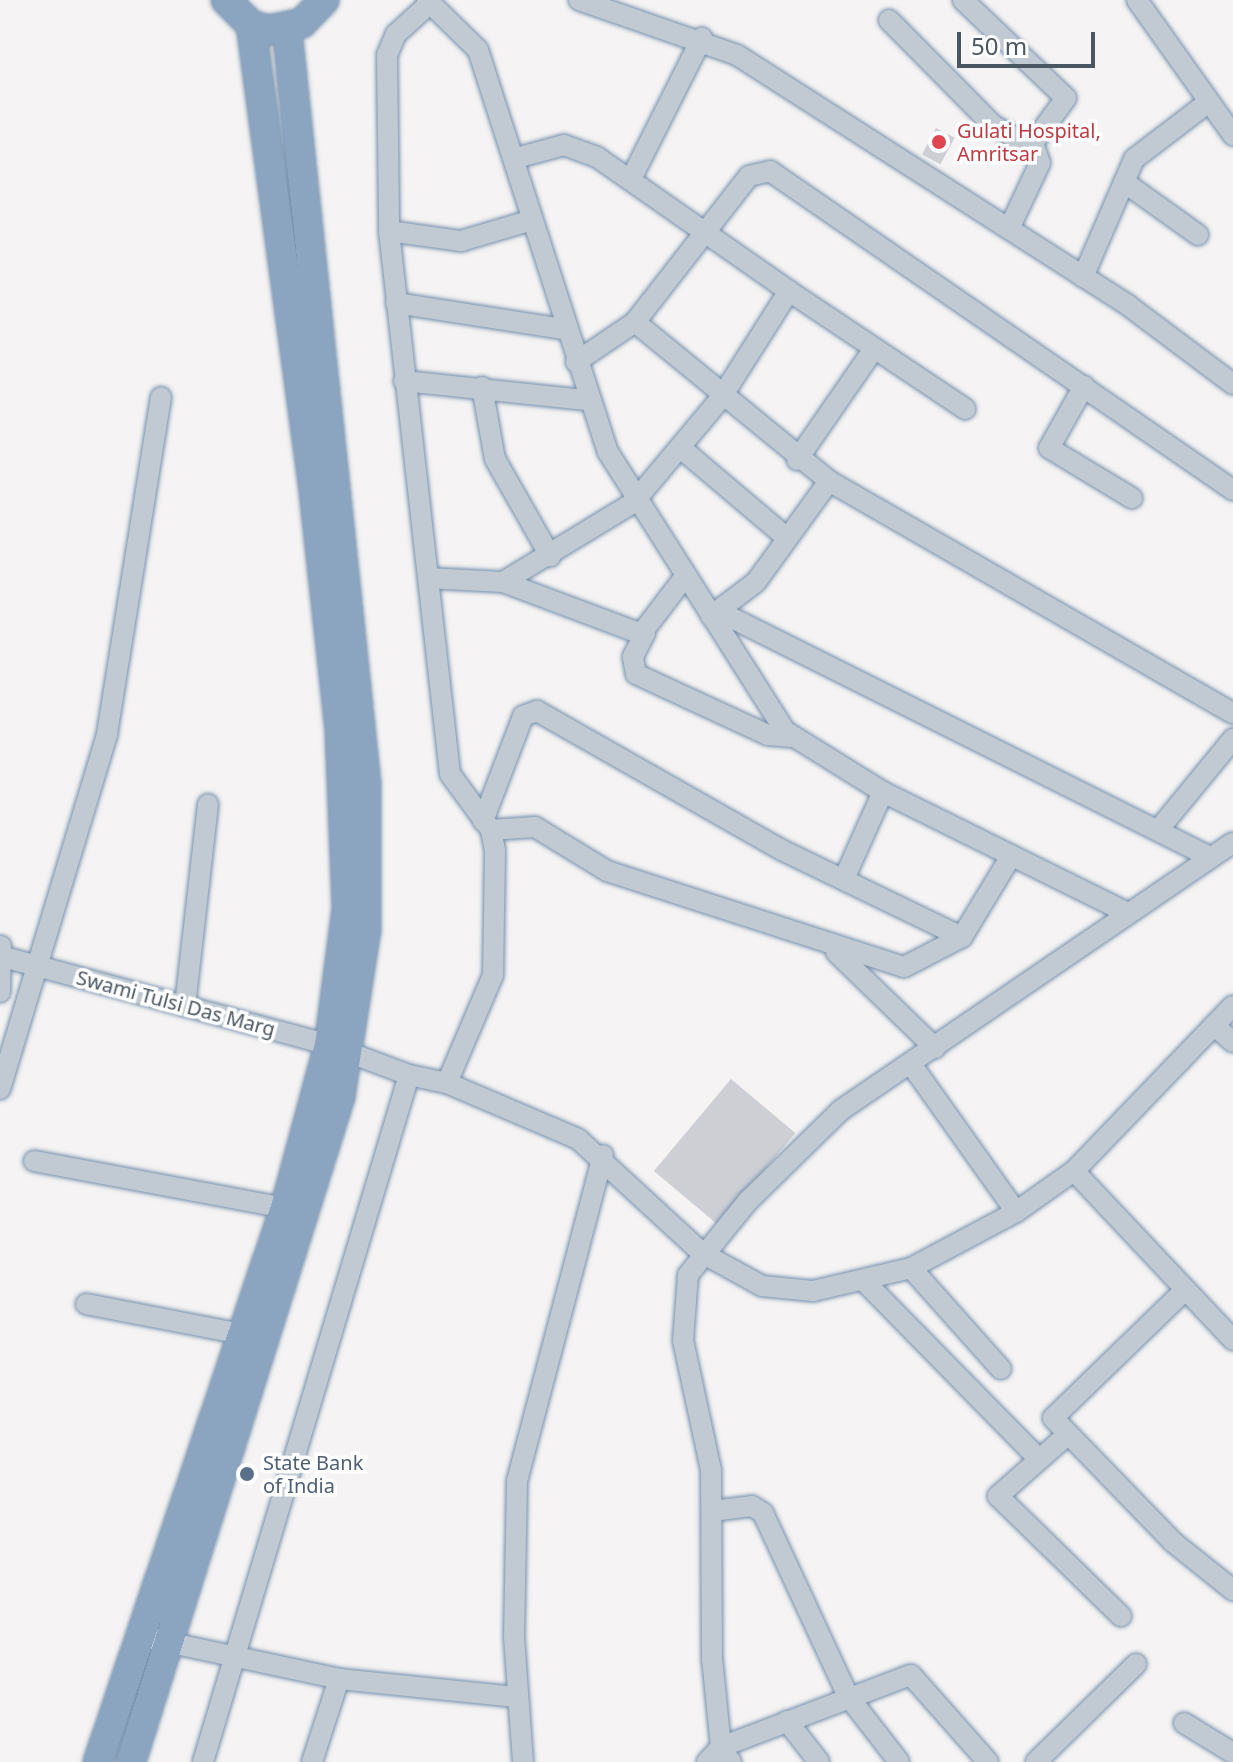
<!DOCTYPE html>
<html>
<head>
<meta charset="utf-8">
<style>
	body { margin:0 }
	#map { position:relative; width:1233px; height:1762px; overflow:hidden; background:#f5f3f3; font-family:"Noto Sans",sans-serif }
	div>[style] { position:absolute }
	.building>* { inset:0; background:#cdcfd5; transform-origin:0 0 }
	.roads { filter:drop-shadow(0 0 2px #7690ad) drop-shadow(0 0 2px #7690ad) }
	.minor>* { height:20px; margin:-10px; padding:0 10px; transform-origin:10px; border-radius:10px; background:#c1cad2 }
	.highway>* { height:28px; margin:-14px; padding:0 14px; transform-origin:14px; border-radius:14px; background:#8ba5c1 }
	.dots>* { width:22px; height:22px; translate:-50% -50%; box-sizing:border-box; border:4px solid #fff; border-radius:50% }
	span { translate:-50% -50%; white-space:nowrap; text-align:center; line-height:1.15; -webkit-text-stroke:7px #fff; paint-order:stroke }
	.health-label { font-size:20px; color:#be3a42 }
	.left { translate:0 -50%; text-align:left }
	.street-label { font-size:20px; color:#4a5661 }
	.service-label { font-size:20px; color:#4e5e75 }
	.scale { position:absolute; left:957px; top:32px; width:138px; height:36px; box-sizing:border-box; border:4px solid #4a5661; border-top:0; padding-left:10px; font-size:24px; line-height:28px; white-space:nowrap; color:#4a5661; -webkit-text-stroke:6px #fff; paint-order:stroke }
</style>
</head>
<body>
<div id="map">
	<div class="building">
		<div style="left:936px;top:128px;width:21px;height:30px;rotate:28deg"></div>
		<div style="left:731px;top:1079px;width:84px;height:120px;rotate:40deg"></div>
	</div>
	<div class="roads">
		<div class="minor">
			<div style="left:427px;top:0;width:71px;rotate:44.4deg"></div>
			<div style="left:478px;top:50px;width:422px;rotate:72.1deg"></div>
			<div style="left:608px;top:452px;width:330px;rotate:57.6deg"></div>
			<div style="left:785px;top:731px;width:115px;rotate:31.9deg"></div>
			<div style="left:883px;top:792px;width:271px;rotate:26.3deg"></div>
			<div style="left:579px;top:0;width:167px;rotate:19.2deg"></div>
			<div style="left:737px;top:55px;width:465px;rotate:32.6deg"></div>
			<div style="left:1129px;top:306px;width:130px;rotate:36.9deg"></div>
			<div style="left:963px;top:0;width:142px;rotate:43.6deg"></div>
			<div style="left:1066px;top:98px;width:56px;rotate:126.3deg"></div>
			<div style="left:1033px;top:143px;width:21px;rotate:71deg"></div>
			<div style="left:1040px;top:163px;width:73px;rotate:115.2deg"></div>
			<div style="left:1137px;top:0;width:166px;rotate:54.6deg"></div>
			<div style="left:429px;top:4px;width:45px;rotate:137.7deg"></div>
			<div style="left:396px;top:34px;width:23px;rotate:113deg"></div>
			<div style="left:387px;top:55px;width:176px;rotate:89.3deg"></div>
			<div style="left:389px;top:231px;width:546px;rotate:83.59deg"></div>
			<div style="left:450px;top:774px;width:69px;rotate:53.8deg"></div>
			<div style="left:491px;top:830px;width:21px;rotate:79deg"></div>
			<div style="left:495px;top:851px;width:124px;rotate:90.9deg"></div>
			<div style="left:493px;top:975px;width:117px;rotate:113.1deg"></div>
			<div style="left:889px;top:20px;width:149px;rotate:45.3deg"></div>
			<div style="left:994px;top:126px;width:43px;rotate:28.9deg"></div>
			<div style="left:631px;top:179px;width:158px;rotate:-63.3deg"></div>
			<div style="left:1124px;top:182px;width:91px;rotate:35.6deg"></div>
			<div style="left:389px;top:231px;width:73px;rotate:7.9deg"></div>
			<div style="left:461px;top:241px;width:74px;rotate:-16.5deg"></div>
			<div style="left:1083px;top:277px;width:129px;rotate:-66.6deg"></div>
			<div style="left:1134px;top:159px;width:91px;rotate:-37.4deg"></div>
			<div style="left:789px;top:291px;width:212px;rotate:33.8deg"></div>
			<div style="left:396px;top:303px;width:170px;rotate:8.8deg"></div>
			<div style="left:635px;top:322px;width:251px;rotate:39.3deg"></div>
			<div style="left:829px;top:481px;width:466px;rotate:29.9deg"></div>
			<div style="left:576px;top:362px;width:71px;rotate:-34.1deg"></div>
			<div style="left:635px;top:322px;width:185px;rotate:-52deg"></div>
			<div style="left:749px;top:176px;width:22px;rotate:-13deg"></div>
			<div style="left:770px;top:171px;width:562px;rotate:34.57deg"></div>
			<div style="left:404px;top:381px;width:183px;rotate:6deg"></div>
			<div style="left:1084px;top:386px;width:71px;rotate:119.4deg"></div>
			<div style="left:1049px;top:448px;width:97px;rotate:31.1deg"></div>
			<div style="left:482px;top:387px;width:73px;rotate:79.8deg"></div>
			<div style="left:495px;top:459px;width:112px;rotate:60.4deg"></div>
			<div style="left:682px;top:449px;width:138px;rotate:40.3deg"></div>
			<div style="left:797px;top:460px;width:130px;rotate:-55.3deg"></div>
			<div style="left:428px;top:578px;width:75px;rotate:3.1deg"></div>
			<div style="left:503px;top:582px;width:152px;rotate:-31.3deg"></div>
			<div style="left:633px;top:503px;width:137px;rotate:-50deg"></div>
			<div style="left:721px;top:398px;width:127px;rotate:-57.6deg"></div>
			<div style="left:789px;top:291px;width:234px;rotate:-145.1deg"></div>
			<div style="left:597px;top:157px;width:35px;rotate:-160deg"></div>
			<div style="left:564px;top:145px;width:50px;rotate:164.8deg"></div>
			<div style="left:503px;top:582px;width:147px;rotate:20.6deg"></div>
			<div style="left:641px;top:634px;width:71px;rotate:-52.5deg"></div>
			<div style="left:718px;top:611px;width:550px;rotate:26.57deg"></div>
			<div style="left:711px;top:616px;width:56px;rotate:-37.1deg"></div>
			<div style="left:756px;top:582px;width:125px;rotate:-54.1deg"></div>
			<div style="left:645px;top:633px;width:27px;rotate:117deg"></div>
			<div style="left:633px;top:657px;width:17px;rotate:80deg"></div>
			<div style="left:636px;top:674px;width:145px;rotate:24.8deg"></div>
			<div style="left:768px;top:735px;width:23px;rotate:5deg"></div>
			<div style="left:483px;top:821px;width:112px;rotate:-69.1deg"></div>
			<div style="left:523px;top:716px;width:15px;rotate:-20deg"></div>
			<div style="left:537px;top:711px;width:282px;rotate:29.6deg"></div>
			<div style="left:782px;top:850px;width:200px;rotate:25.8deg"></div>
			<div style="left:1159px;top:829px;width:117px;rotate:-50.6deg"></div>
			<div style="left:491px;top:830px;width:44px;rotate:-3.9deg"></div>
			<div style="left:535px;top:827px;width:84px;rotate:31.4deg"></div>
			<div style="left:607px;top:871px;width:312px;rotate:17.9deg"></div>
			<div style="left:904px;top:967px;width:65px;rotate:-27.3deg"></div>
			<div style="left:962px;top:937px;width:95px;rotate:-58.8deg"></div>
			<div style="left:844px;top:879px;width:95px;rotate:-65.9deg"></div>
			<div style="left:836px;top:952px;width:138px;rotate:44.1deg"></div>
			<div style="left:0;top:956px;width:341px;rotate:15.1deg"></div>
			<div style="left:329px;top:1045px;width:85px;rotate:20.6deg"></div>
			<div style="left:409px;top:1075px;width:717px;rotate:106.69deg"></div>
			<div style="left:0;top:992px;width:46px;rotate:-88.8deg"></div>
			<div style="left:185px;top:1006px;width:203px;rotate:-83.5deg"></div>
			<div style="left:1214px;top:1025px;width:25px;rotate:42deg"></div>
			<div style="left:911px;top:1064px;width:181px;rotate:54.6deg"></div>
			<div style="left:409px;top:1075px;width:39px;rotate:12deg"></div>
			<div style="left:447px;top:1083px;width:142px;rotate:23.1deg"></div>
			<div style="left:578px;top:1139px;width:168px;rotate:42.6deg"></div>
			<div style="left:702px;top:1253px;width:68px;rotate:28.8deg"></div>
			<div style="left:762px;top:1286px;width:51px;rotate:5.6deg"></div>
			<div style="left:813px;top:1291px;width:101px;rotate:-13.2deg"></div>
			<div style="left:911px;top:1268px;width:119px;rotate:-28.1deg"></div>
			<div style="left:1016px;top:1212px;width:71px;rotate:-35.3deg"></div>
			<div style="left:1074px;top:1171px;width:229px;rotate:-46.1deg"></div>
			<div style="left:0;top:1089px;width:371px;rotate:-73.2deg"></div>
			<div style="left:107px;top:734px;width:341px;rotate:-80.9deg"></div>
			<div style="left:34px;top:1161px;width:255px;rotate:10.6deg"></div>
			<div style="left:1074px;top:1171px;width:232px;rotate:46.7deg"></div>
			<div style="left:911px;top:1268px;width:135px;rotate:48.3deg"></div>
			<div style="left:865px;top:1282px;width:248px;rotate:45.5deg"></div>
			<div style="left:1184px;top:1291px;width:182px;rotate:135.9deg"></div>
			<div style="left:1053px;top:1418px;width:173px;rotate:45.9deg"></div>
			<div style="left:1173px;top:1542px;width:77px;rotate:38.7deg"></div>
			<div style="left:86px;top:1304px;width:159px;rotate:10.9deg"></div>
			<div style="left:1066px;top:1436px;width:91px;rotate:138.6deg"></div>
			<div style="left:998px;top:1496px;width:172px;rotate:44.3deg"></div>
			<div style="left:712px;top:1511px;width:40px;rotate:-7.1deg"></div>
			<div style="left:752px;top:1506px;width:13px;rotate:32deg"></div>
			<div style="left:763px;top:1513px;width:202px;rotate:65.1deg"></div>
			<div style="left:848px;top:1696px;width:83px;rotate:52.3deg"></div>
			<div style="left:139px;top:1636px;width:205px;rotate:12.1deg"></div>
			<div style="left:339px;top:1679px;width:178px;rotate:5.8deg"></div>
			<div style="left:787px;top:1721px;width:52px;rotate:52deg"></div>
			<div style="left:1184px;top:1723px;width:57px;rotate:31.5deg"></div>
			<div style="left:312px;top:1762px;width:87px;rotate:-72deg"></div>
			<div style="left:523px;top:1762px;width:125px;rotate:-94.1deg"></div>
			<div style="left:514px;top:1637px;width:156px;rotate:-88.9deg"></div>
			<div style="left:517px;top:1481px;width:337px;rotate:-75.2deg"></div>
			<div style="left:707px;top:1762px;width:21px;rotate:-47deg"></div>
			<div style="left:721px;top:1747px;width:88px;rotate:-95.8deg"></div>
			<div style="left:712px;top:1659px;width:189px;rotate:-90.3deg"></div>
			<div style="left:711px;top:1470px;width:132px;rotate:-102.2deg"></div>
			<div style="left:683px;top:1341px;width:66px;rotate:-85.7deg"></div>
			<div style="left:688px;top:1275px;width:95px;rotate:-51deg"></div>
			<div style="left:748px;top:1201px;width:130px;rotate:-44.4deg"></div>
			<div style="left:841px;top:1110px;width:474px;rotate:-34.3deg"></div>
			<div style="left:731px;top:1762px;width:18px;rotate:-124deg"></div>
			<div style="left:721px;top:1747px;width:203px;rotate:-20.8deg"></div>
			<div style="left:911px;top:1675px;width:116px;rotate:48.5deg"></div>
			<div style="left:1036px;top:1762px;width:140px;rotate:-44.4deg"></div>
		</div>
		<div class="highway">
			<div style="left:226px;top:0;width:35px;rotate:45deg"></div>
			<div style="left:251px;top:25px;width:19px;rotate:16deg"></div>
			<div style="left:269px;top:30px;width:34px;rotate:-12deg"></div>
			<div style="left:302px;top:23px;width:32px;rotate:-46deg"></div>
			<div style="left:98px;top:1762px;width:585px;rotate:-71.35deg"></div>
			<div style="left:285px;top:1208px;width:169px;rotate:-74.9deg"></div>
			<div style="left:329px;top:1045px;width:138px;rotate:-82.5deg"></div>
			<div style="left:347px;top:908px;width:177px;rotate:-92.3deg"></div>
			<div style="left:340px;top:731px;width:241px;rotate:-96.2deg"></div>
			<div style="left:314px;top:491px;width:470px;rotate:-97.7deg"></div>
			<div style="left:131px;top:1762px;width:697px;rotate:-72.55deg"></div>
			<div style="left:340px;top:1097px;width:169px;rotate:-81.2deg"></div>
			<div style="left:366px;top:930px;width:147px;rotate:-90deg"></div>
			<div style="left:366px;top:783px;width:758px;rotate:-95.98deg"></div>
		</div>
	</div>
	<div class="dots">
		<div style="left:939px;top:142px;background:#e0444e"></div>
		<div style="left:247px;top:1474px;background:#5c6f8a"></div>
	</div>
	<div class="health-label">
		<span class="left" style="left:957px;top:142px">Gulati Hospital,<br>Amritsar</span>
	</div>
	<div class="street-label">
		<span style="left:176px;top:1003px;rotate:15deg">Swami Tulsi Das Marg</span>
	</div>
	<div class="service-label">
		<span class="left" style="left:263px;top:1474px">State Bank<br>of India</span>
	</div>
	<div class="scale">50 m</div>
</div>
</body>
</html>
